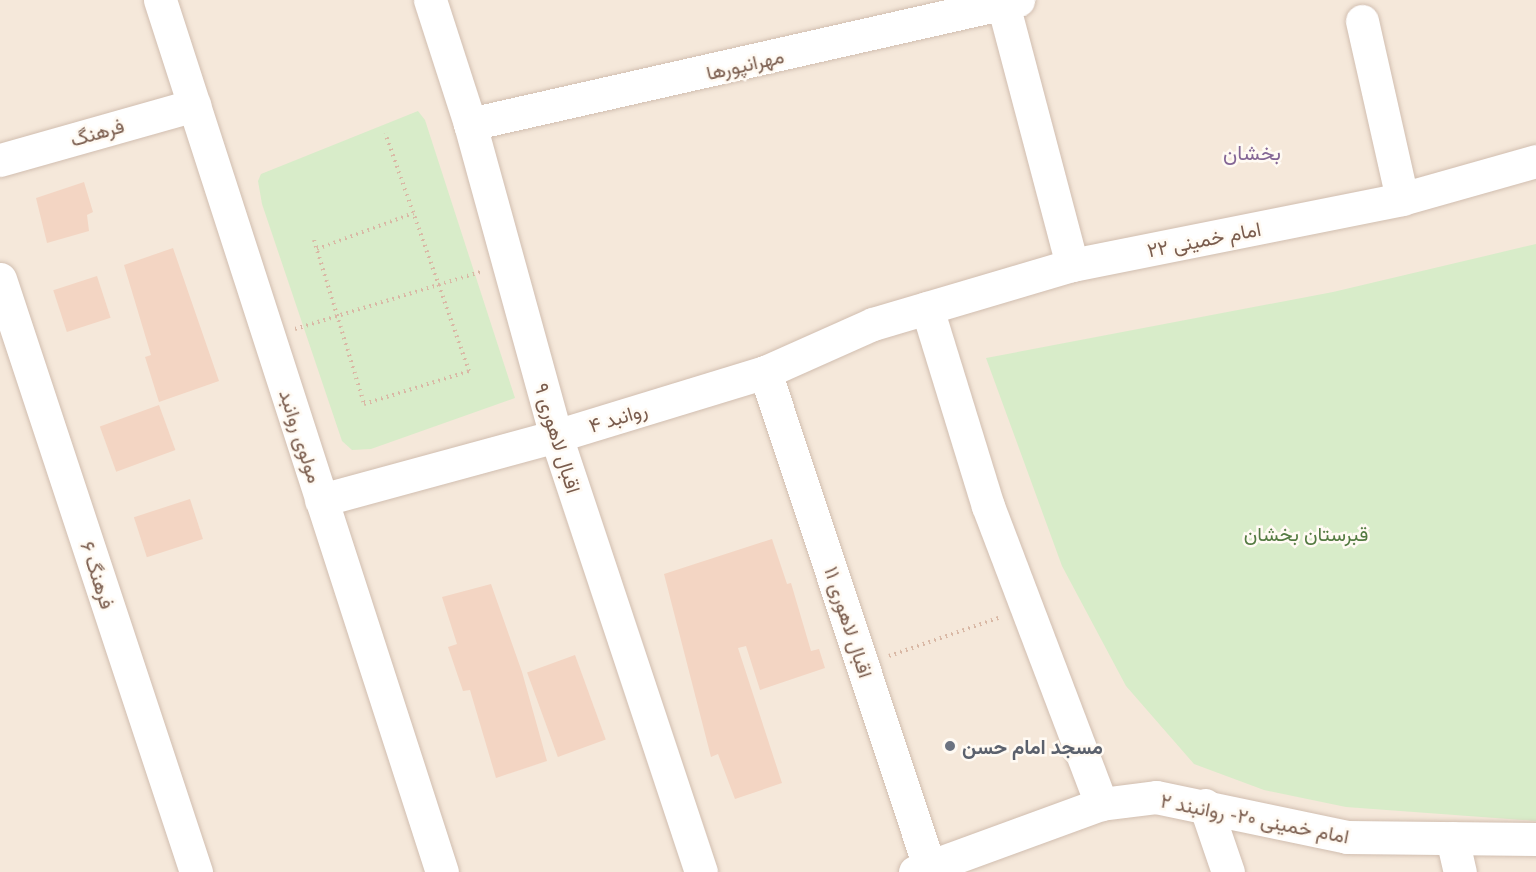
<!DOCTYPE html>
<html>
<head>
<meta charset="utf-8">
<style>
	body { margin:0 }
	#map { position:relative; width:1536px; height:872px; overflow:hidden; background:#fdf6ec; font-family:Lato,Vazirmatn,sans-serif }
	div>[style] { position:absolute }
	.residential>* { inset:0; background:#f5e8da; transform-origin:0 0 }
	.green>* { inset:0; background:#d8ecc9 }
	.building>* { inset:0; background:#f3d5c3; transform-origin:0 0 }
	.path>* { height:4px; margin-top:-2px; transform-origin:0; background:repeating-linear-gradient(90deg,#d9b8a5 0 1.5px,transparent 0 6px) }
	.roads { filter:drop-shadow(0 0 2px #d1beb0) drop-shadow(0 0 2px #d1beb0) }
	.minor>* { height:33px; margin:-16.5px; padding:0 16.5px; transform-origin:16.5px; border-radius:16.5px; background:#fff }
	.dots>* { width:16px; height:16px; translate:-50% -50%; box-sizing:border-box; border:3px solid #fffaf3; border-radius:50% }
	span { translate:-50% -50%; white-space:nowrap; text-align:center; line-height:1.15; -webkit-text-stroke:5px #fffaf3; paint-order:stroke }
	.street-label { font-size:20px; color:#7a5c4d }
	.park-label { font-size:20px; color:#537a41 }
	.worship-label { font-size:20px; color:#5b616d; font-weight:700 }
	.left { translate:0 -50%; text-align:left }
	.neighbourhood-label { font-size:21px; color:#846695 }
</style>
</head>
<body>
<div id="map">
	<div class="residential">
		<div style="left:0;top:0;width:1536px;height:872px"></div>
	</div>
	<div class="green">
		<div style="clip-path:polygon(418px 111px,425px 120px,515px 398px,371px 449px,352px 450px,342px 441px,262px 204px,258px 181px,261px 174px)"></div>
		<div style="clip-path:polygon(1536px 244px,1536px 821px,1346px 807px,1264px 790px,1194px 764px,1126px 686px,1062px 566px,986px 358px,1333px 292px)"></div>
	</div>
	<div class="building">
		<div style="clip-path:polygon(84px 182px,93px 212px,87px 215px,89px 231px,47px 243px,36px 198px)"></div>
		<div style="clip-path:polygon(173px 248px,219px 381px,159px 402px,145px 357px,151px 355px,124px 265px)"></div>
		<div style="left:97px;top:276px;width:44px;height:46px;rotate:72deg"></div>
		<div style="left:159px;top:405px;width:48px;height:63px;rotate:70deg"></div>
		<div style="left:190px;top:499px;width:42px;height:59px;rotate:72deg"></div>
		<div style="clip-path:polygon(772px 539px,787px 584px,791px 583px,811px 651px,819px 649px,825px 668px,760px 690px,746px 646px,738px 648px,782px 783px,735px 799px,718px 754px,711px 757px,664px 574px)"></div>
		<div style="clip-path:polygon(491px 584px,522px 672px,547px 761px,496px 778px,470px 690px,463px 691px,448px 647px,457px 644px,442px 597px)"></div>
		<div style="left:575px;top:655px;width:90px;height:51px;rotate:70deg"></div>
	</div>
	<div class="path">
		<div style="left:314px;top:240px;width:171px;rotate:73deg"></div>
		<div style="left:364px;top:404px;width:110px;rotate:-17.4deg"></div>
		<div style="left:469px;top:371px;width:252px;rotate:-109.4deg"></div>
		<div style="left:317px;top:249px;width:103px;rotate:-20.4deg"></div>
		<div style="left:295px;top:329px;width:194px;rotate:-17.1deg"></div>
		<div style="left:889px;top:656px;width:119px;rotate:-19.2deg"></div>
	</div>
	<div class="roads">
		<div class="minor">
			<div style="left:160px;top:0;width:916px;rotate:72.08deg"></div>
			<div style="left:430px;top:0;width:130px;rotate:72.1deg"></div>
			<div style="left:470px;top:124px;width:324px;rotate:74.6deg"></div>
			<div style="left:556px;top:436px;width:459px;rotate:71.6deg"></div>
			<div style="left:1002px;top:0;width:274px;rotate:75.2deg"></div>
			<div style="left:1362px;top:21px;width:182px;rotate:77.3deg"></div>
			<div style="left:470px;top:124px;width:562px;rotate:-12.75deg"></div>
			<div style="left:0;top:160px;width:202px;rotate:-15.8deg"></div>
			<div style="left:0;top:279px;width:625px;rotate:71.71deg"></div>
			<div style="left:927px;top:308px;width:207px;rotate:72.9deg"></div>
			<div style="left:988px;top:506px;width:319px;rotate:69.2deg"></div>
			<div style="left:765px;top:372px;width:527px;rotate:71.63deg"></div>
			<div style="left:321px;top:500px;width:244px;rotate:-15.2deg"></div>
			<div style="left:556px;top:436px;width:219px;rotate:-17deg"></div>
			<div style="left:765px;top:372px;width:118px;rotate:-24deg"></div>
			<div style="left:873px;top:324px;width:208px;rotate:-16.5deg"></div>
			<div style="left:1072px;top:265px;width:337px;rotate:-11.3deg"></div>
			<div style="left:1402px;top:199px;width:139px;rotate:-15.8deg"></div>
			<div style="left:1205px;top:805px;width:71px;rotate:71.1deg"></div>
			<div style="left:1452px;top:838px;width:35px;rotate:77deg"></div>
			<div style="left:915px;top:872px;width:198px;rotate:-20.1deg"></div>
			<div style="left:1101px;top:804px;width:55px;rotate:-7.3deg"></div>
			<div style="left:1156px;top:797px;width:195px;rotate:11.8deg"></div>
			<div style="left:1347px;top:837px;width:189px;rotate:0.6deg"></div>
		</div>
	</div>
	<div class="dots">
		<div style="left:950px;top:746px;background:#6b7280"></div>
	</div>
	<div class="street-label">
		<span style="left:745px;top:64px;rotate:-13deg">مهرانپورها</span>
		<span style="left:97px;top:132px;rotate:-16deg">فرهنگ</span>
		<span style="left:1204px;top:239px;rotate:-11deg">امام خمینی ۲۲</span>
		<span style="left:618px;top:417px;rotate:-17deg">روانبد ۴</span>
		<span style="left:301px;top:436px;rotate:72deg">مولوی روانبد</span>
		<span style="left:558px;top:438px;rotate:73deg">اقبال لاهوری ۹</span>
		<span style="left:98px;top:575px;rotate:72deg">فرهنگ ۶</span>
		<span style="left:849px;top:622px;rotate:72deg">اقبال لاهوری ۱۱</span>
		<span style="left:1255px;top:818px;rotate:11deg">امام خمینی ۲۰- روانبند ۲</span>
	</div>
	<div class="park-label">
		<span style="left:1306px;top:533px">قبرستان بخشان</span>
	</div>
	<div class="worship-label">
		<span class="left" style="left:962px;top:746px">مسجد امام حسن</span>
	</div>
	<div class="neighbourhood-label">
		<span style="left:1252px;top:152px">بخشان</span>
	</div>
</div>
</body>
</html>
